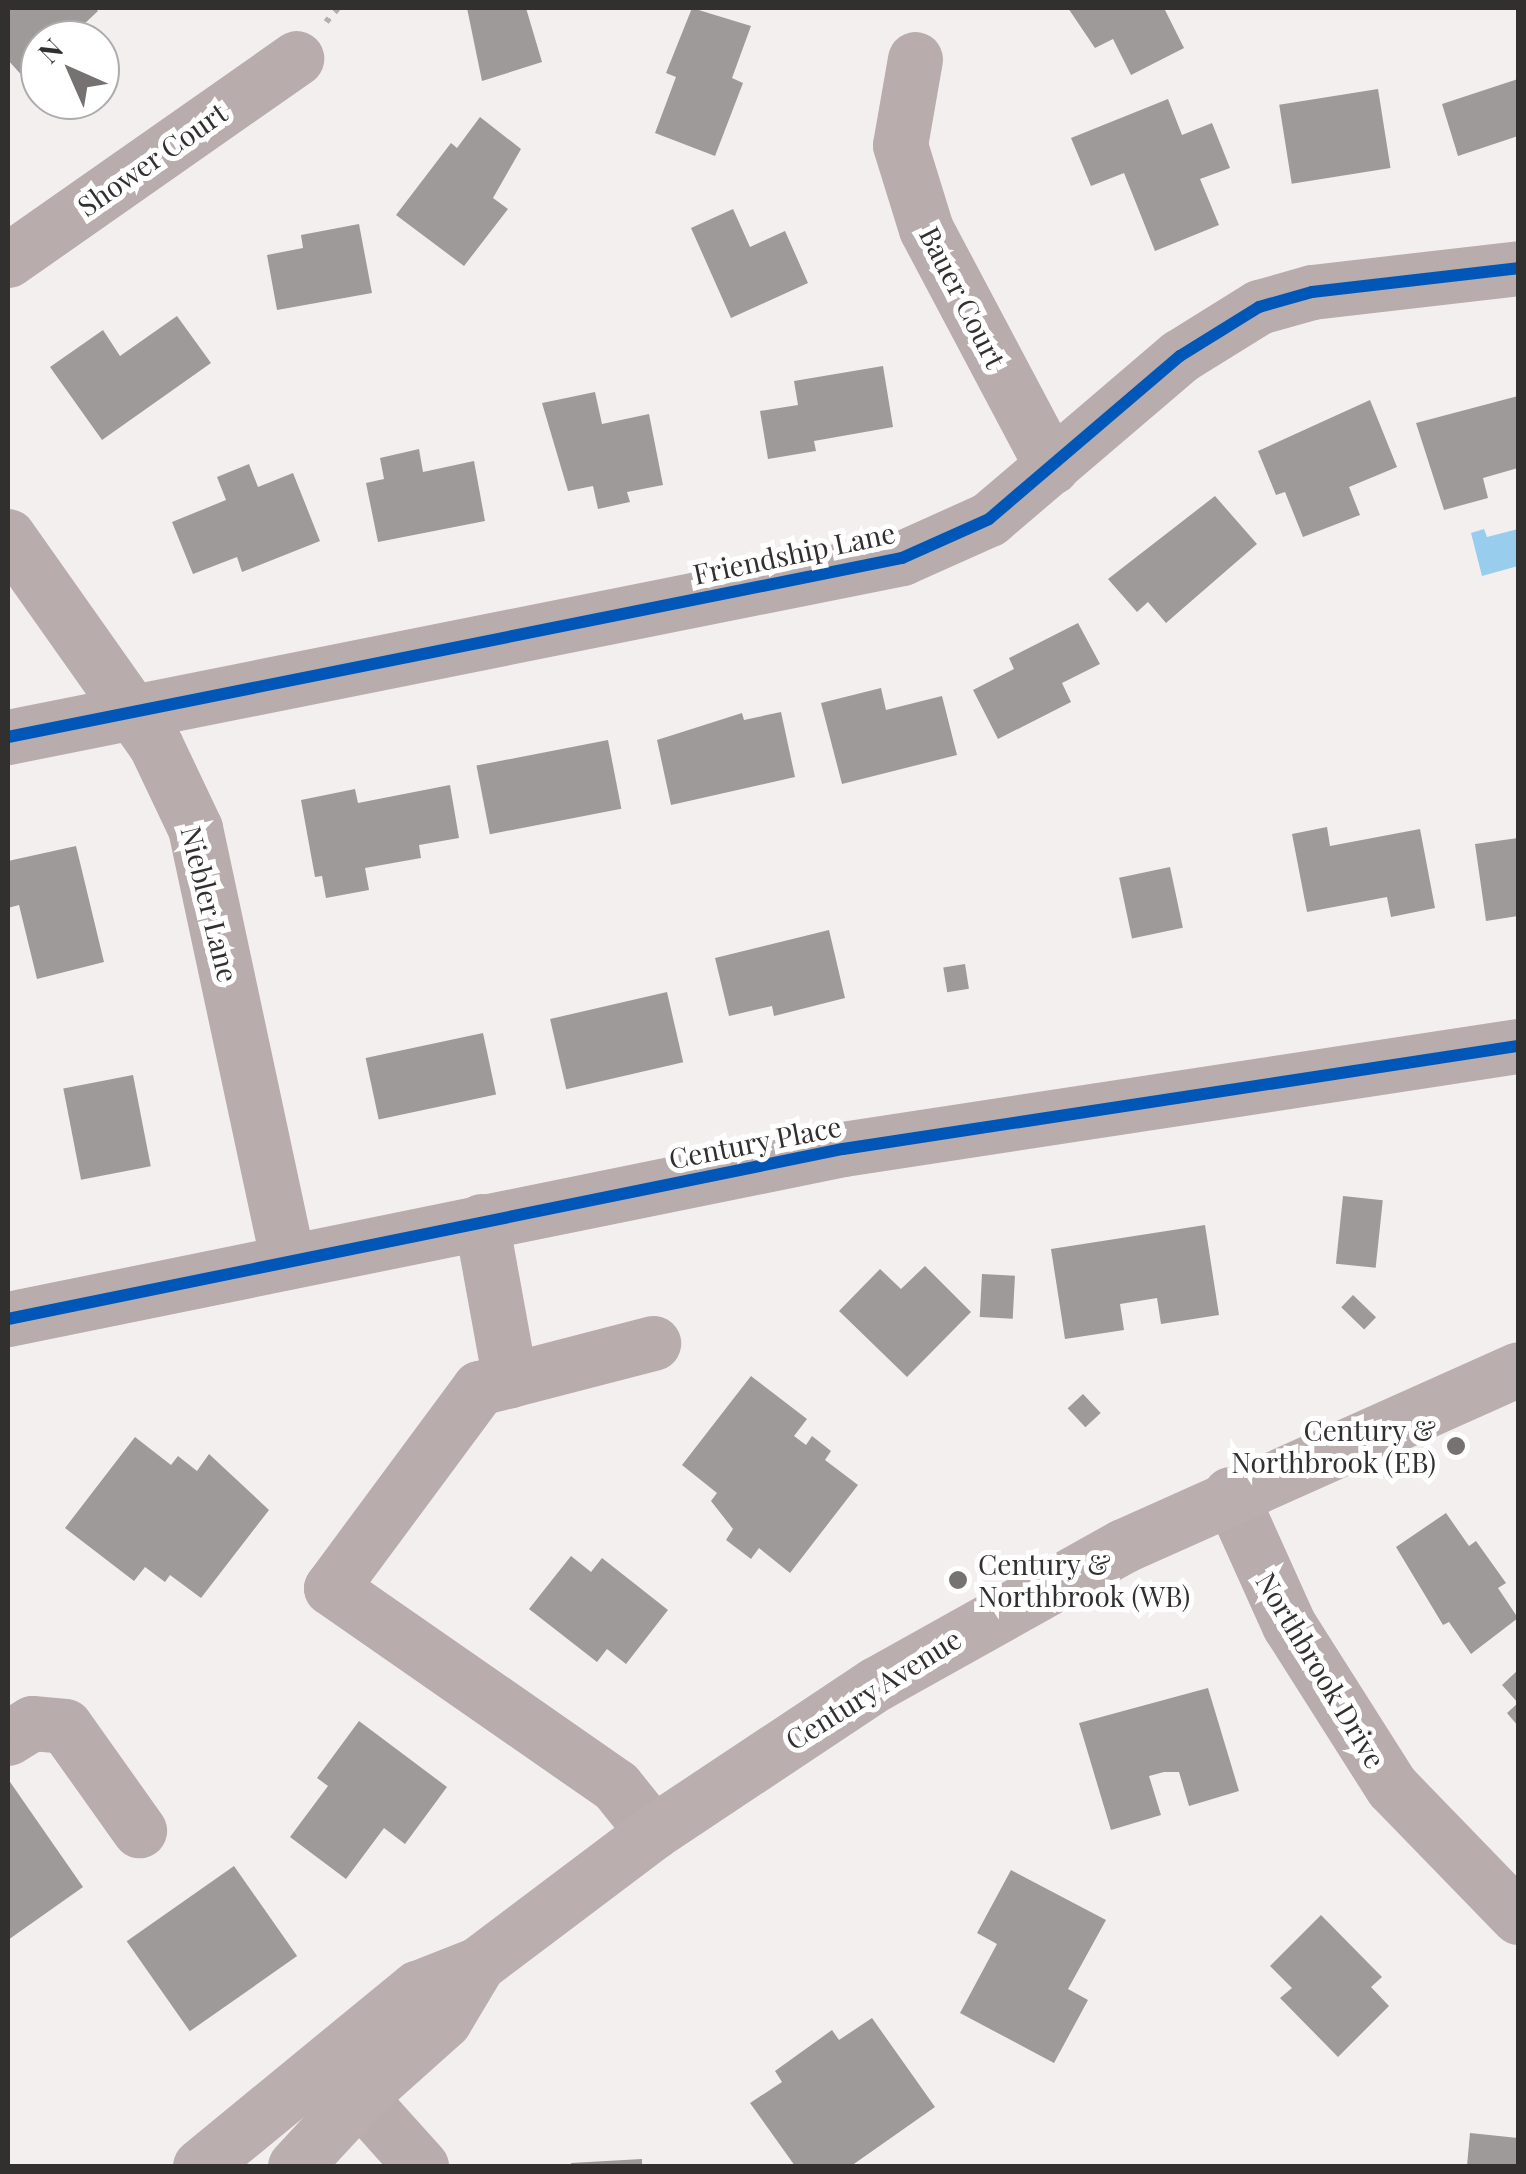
<!DOCTYPE html>
<html>
<head>
<meta charset="utf-8">
<style>
	body { margin:0 }
	#map { position:relative; width:1526px; height:2174px; overflow:hidden; background:#f4efef; font-family:"Playfair Display",serif }
	div>[style] { position:absolute }
	.water>* { inset:0; background:#98cdee }
	.building>* { inset:0; background:#9e9a9a; transform-origin:0 0 }
	.path>* { height:6px; margin-top:-3px; transform-origin:0; background:repeating-linear-gradient(90deg,#b6aeae 0 5px,transparent 0 13px) }
	.minor>* { height:55px; margin:-27.5px; padding:0 27.5px; transform-origin:27.5px; border-radius:27.5px; background:#b8acad }
	.major>* { height:55px; margin:-27.5px; padding:0 27.5px; transform-origin:27.5px; border-radius:27.5px; background:#baaeae }
	.cycleway>* { height:12px; margin:-6px; padding:0 6px; transform-origin:6px; border-radius:6px; background:#0057b8 }
	.dots>* { width:28px; height:28px; translate:-50% -50%; box-sizing:border-box; border:5px solid #fff; border-radius:50% }
	span { translate:-50% -50%; white-space:nowrap; text-align:center; line-height:1.15; -webkit-text-stroke:10px #fff; paint-order:stroke }
	.street-label { font-size:28px; color:#322f2f }
	.poi-label { font-size:28px; color:#322f2f }
	.right { translate:-100% -50%; text-align:right }
	.left { translate:0 -50%; text-align:left }
	.frame { position:absolute; inset:0; border:10px solid #322f2f; pointer-events:none }
	.north { position:absolute; left:20px; top:20px; width:100px; height:100px; box-sizing:border-box; background:#fff; border:2px solid #adacac; border-radius:50%; rotate:315deg; font-size:28px; font-weight:700; line-height:40px; text-align:center; color:#322f2f }
	.north::after { content:''; display:block; margin:auto; width:35px; height:45px; background:#767272; clip-path:polygon(50% 0,100% 100%,50% 72%,0 100%) }
</style>
</head>
<body>
<div id="map">
	<div class="water">
		<div style="clip-path:polygon(1484px 529px,1487px 537px,1518px 529px,1518px 566px,1482px 576px,1471px 533px)"></div>
	</div>
	<div class="building">
		<div style="clip-path:polygon(8px 8px,95px 8px,98px 11px,67px 40px,40px 40px,40px 65px,25px 79px,8px 60px)"></div>
		<div style="clip-path:polygon(467px 8px,526px 8px,542px 62px,482px 81px)"></div>
		<div style="clip-path:polygon(692px 8px,751px 26px,732px 78px,743px 83px,715px 156px,655px 133px,676px 77px,666px 73px)"></div>
		<div style="clip-path:polygon(1068px 8px,1164px 8px,1184px 48px,1131px 75px,1113px 39px,1095px 48px)"></div>
		<div style="clip-path:polygon(1518px 79px,1518px 136px,1458px 156px,1442px 104px)"></div>
		<div style="left:1378px;top:89px;width:80px;height:100px;rotate:81deg"></div>
		<div style="clip-path:polygon(1168px 99px,1182px 135px,1212px 123px,1230px 168px,1200px 179px,1219px 225px,1155px 251px,1124px 173px,1091px 186px,1071px 138px)"></div>
		<div style="clip-path:polygon(480px 117px,521px 149px,493px 198px,508px 209px,464px 266px,396px 215px,451px 143px,457px 148px)"></div>
		<div style="clip-path:polygon(733px 209px,750px 247px,785px 231px,808px 283px,731px 318px,691px 228px)"></div>
		<div style="clip-path:polygon(359px 224px,372px 293px,277px 310px,267px 255px,303px 248px,301px 235px)"></div>
		<div style="clip-path:polygon(177px 316px,211px 363px,102px 440px,50px 367px,103px 330px,120px 356px)"></div>
		<div style="clip-path:polygon(883px 366px,893px 427px,814px 441px,816px 451px,768px 459px,760px 411px,798px 405px,794px 381px)"></div>
		<div style="clip-path:polygon(595px 392px,602px 424px,649px 414px,663px 485px,627px 492px,630px 502px,598px 509px,593px 486px,568px 491px,542px 403px)"></div>
		<div style="clip-path:polygon(1518px 396px,1518px 468px,1483px 478px,1488px 498px,1444px 510px,1416px 423px)"></div>
		<div style="clip-path:polygon(1370px 400px,1397px 467px,1349px 487px,1360px 515px,1303px 537px,1285px 492px,1276px 495px,1258px 451px)"></div>
		<div style="clip-path:polygon(419px 449px,423px 472px,474px 461px,485px 521px,378px 542px,366px 483px,384px 479px,380px 458px)"></div>
		<div style="clip-path:polygon(249px 464px,258px 487px,293px 473px,320px 541px,242px 572px,237px 557px,193px 574px,172px 522px,226px 500px,217px 477px)"></div>
		<div style="clip-path:polygon(1215px 496px,1257px 544px,1166px 623px,1148px 602px,1137px 612px,1108px 579px)"></div>
		<div style="clip-path:polygon(1078px 623px,1100px 664px,1062px 683px,1071px 702px,998px 739px,973px 690px,1014px 669px,1009px 658px)"></div>
		<div style="clip-path:polygon(881px 688px,886px 710px,942px 696px,957px 755px,842px 784px,821px 703px)"></div>
		<div style="clip-path:polygon(781px 712px,795px 777px,671px 805px,657px 740px,742px 713px,744px 720px)"></div>
		<div style="left:608px;top:740px;width:70px;height:134px;rotate:79deg"></div>
		<div style="clip-path:polygon(450px 785px,459px 838px,419px 845px,421px 858px,365px 868px,369px 890px,326px 898px,322px 876px,315px 877px,301px 800px,355px 789px,358px 803px)"></div>
		<div style="clip-path:polygon(1327px 827px,1330px 846px,1420px 829px,1435px 908px,1391px 917px,1387px 897px,1307px 912px,1292px 834px)"></div>
		<div style="clip-path:polygon(1518px 838px,1518px 916px,1486px 921px,1475px 844px)"></div>
		<div style="clip-path:polygon(76px 846px,104px 962px,37px 979px,19px 905px,8px 908px,8px 861px)"></div>
		<div style="left:1170px;top:867px;width:62px;height:52px;rotate:78deg"></div>
		<div style="clip-path:polygon(829px 930px,845px 998px,774px 1016px,772px 1006px,729px 1016px,715px 958px)"></div>
		<div style="left:965px;top:964px;width:25px;height:22px;rotate:81deg"></div>
		<div style="left:667px;top:992px;width:72px;height:120px;rotate:77deg"></div>
		<div style="left:483px;top:1033px;width:63px;height:120px;rotate:78deg"></div>
		<div style="left:133px;top:1075px;width:93px;height:71px;rotate:79deg"></div>
		<div style="left:1343px;top:1196px;width:40px;height:68px;rotate:6deg"></div>
		<div style="clip-path:polygon(1205px 1225px,1219px 1315px,1161px 1324px,1157px 1298px,1120px 1304px,1124px 1330px,1065px 1339px,1051px 1249px)"></div>
		<div style="clip-path:polygon(925px 1266px,971px 1312px,907px 1377px,839px 1311px,880px 1269px,901px 1289px)"></div>
		<div style="left:982px;top:1274px;width:33px;height:43px;rotate:3deg"></div>
		<div style="left:1353px;top:1295px;width:32px;height:17px;rotate:44deg"></div>
		<div style="clip-path:polygon(751px 1376px,807px 1419px,794px 1436px,806px 1445px,812px 1436px,831px 1451px,825px 1460px,858px 1485px,790px 1573px,759px 1548px,751px 1559px,726px 1540px,733px 1529px,711px 1501px,717px 1493px,682px 1465px)"></div>
		<div style="left:1083px;top:1394px;width:26px;height:21px;rotate:47deg"></div>
		<div style="clip-path:polygon(135px 1437px,171px 1465px,178px 1456px,197px 1471px,209px 1454px,269px 1510px,201px 1598px,170px 1575px,165px 1582px,145px 1567px,134px 1581px,65px 1528px)"></div>
		<div style="clip-path:polygon(1446px 1513px,1469px 1546px,1476px 1541px,1506px 1583px,1498px 1588px,1518px 1618px,1471px 1654px,1449px 1622px,1443px 1625px,1396px 1547px)"></div>
		<div style="clip-path:polygon(571px 1556px,591px 1572px,602px 1558px,668px 1610px,626px 1664px,607px 1649px,597px 1662px,529px 1609px)"></div>
		<div style="clip-path:polygon(1518px 1670px,1518px 1726px,1507px 1713px,1518px 1703px,1502px 1685px)"></div>
		<div style="clip-path:polygon(1208px 1688px,1239px 1791px,1189px 1806px,1179px 1772px,1164px 1772px,1149px 1776px,1161px 1815px,1111px 1830px,1079px 1723px)"></div>
		<div style="clip-path:polygon(359px 1721px,447px 1787px,405px 1844px,384px 1828px,346px 1879px,290px 1837px,328px 1786px,317px 1778px)"></div>
		<div style="clip-path:polygon(8px 1779px,83px 1887px,8px 1940px)"></div>
		<div style="left:234px;top:1866px;width:110px;height:131px;rotate:55deg"></div>
		<div style="clip-path:polygon(1011px 1870px,1106px 1920px,1068px 1989px,1088px 2000px,1054px 2063px,960px 2013px,997px 1944px,977px 1933px)"></div>
		<div style="clip-path:polygon(1321px 1915px,1382px 1977px,1371px 1987px,1389px 2006px,1338px 2057px,1280px 1998px,1292px 1988px,1270px 1966px)"></div>
		<div style="clip-path:polygon(872px 2018px,935px 2107px,851px 2166px,795px 2166px,750px 2103px,782px 2082px,775px 2071px,832px 2030px,839px 2040px)"></div>
		<div style="clip-path:polygon(1470px 2133px,1518px 2138px,1518px 2166px,1467px 2166px)"></div>
		<div style="clip-path:polygon(642px 2159px,642px 2166px,571px 2166px,571px 2163px)"></div>
	</div>
	<div class="path">
		<div style="left:326px;top:22px;width:18px;rotate:-49deg"></div>
	</div>
	<div class="minor">
		<div style="left:915px;top:59px;width:87px;rotate:99.9deg"></div>
		<div style="left:900px;top:145px;width:88px;rotate:72.8deg"></div>
		<div style="left:926px;top:229px;width:269px;rotate:62.1deg"></div>
		<div style="left:8px;top:260px;width:352px;rotate:-35deg"></div>
		<div style="left:8px;top:536px;width:257px;rotate:54.8deg"></div>
		<div style="left:156px;top:746px;width:91px;rotate:64.6deg"></div>
		<div style="left:195px;top:828px;width:442px;rotate:77.9deg"></div>
		<div style="left:8px;top:737px;width:912px;rotate:-11.32deg"></div>
		<div style="left:902px;top:558px;width:95px;rotate:-24.1deg"></div>
		<div style="left:989px;top:519px;width:251px;rotate:-40.5deg"></div>
		<div style="left:1180px;top:356px;width:93px;rotate:-31.8deg"></div>
		<div style="left:1259px;top:307px;width:55px;rotate:-15.8deg"></div>
		<div style="left:1312px;top:292px;width:207px;rotate:-6.6deg"></div>
		<div style="left:481px;top:1221px;width:162px;rotate:79.7deg"></div>
		<div style="left:8px;top:1319px;width:852px;rotate:-11.51deg"></div>
		<div style="left:843px;top:1149px;width:683px;rotate:-8.68deg"></div>
		<div style="left:1230px;top:1494px;width:144px;rotate:65.8deg"></div>
		<div style="left:1289px;top:1625px;width:192px;rotate:57.6deg"></div>
		<div style="left:1392px;top:1787px;width:181px;rotate:45.9deg"></div>
		<div style="left:8px;top:1738px;width:28px;rotate:-32deg"></div>
		<div style="left:32px;top:1723px;width:33px;rotate:5deg"></div>
		<div style="left:65px;top:1726px;width:128px;rotate:54.6deg"></div>
		<div style="left:653px;top:1832px;width:59px;rotate:-128.8deg"></div>
		<div style="left:616px;top:1786px;width:347px;rotate:-145.2deg"></div>
		<div style="left:331px;top:1588px;width:249px;rotate:-53.5deg"></div>
		<div style="left:479px;top:1388px;width:180px;rotate:-14.5deg"></div>
		<div style="left:359px;top:2097px;width:93px;rotate:48.1deg"></div>
	</div>
	<div class="major">
		<div style="left:200px;top:2166px;width:281px;rotate:-39.4deg"></div>
		<div style="left:417px;top:1988px;width:66px;rotate:-21.5deg"></div>
		<div style="left:478px;top:1964px;width:219px;rotate:-37deg"></div>
		<div style="left:653px;top:1832px;width:268px;rotate:-33.6deg"></div>
		<div style="left:876px;top:1684px;width:283px;rotate:-29.2deg"></div>
		<div style="left:1123px;top:1546px;width:433px;rotate:-24.1deg"></div>
		<div style="left:295px;top:2166px;width:94px;rotate:-47.2deg"></div>
		<div style="left:359px;top:2097px;width:114px;rotate:-41.8deg"></div>
		<div style="left:444px;top:2021px;width:66px;rotate:-59.2deg"></div>
	</div>
	<div class="cycleway">
		<div style="left:8px;top:737px;width:912px;rotate:-11.32deg"></div>
		<div style="left:902px;top:558px;width:95px;rotate:-24.1deg"></div>
		<div style="left:989px;top:519px;width:251px;rotate:-40.5deg"></div>
		<div style="left:1180px;top:356px;width:93px;rotate:-31.8deg"></div>
		<div style="left:1259px;top:307px;width:55px;rotate:-15.8deg"></div>
		<div style="left:1312px;top:292px;width:207px;rotate:-6.6deg"></div>
		<div style="left:8px;top:1319px;width:852px;rotate:-11.51deg"></div>
		<div style="left:843px;top:1149px;width:683px;rotate:-8.68deg"></div>
	</div>
	<div class="dots">
		<div style="left:1456px;top:1446px;background:#767272"></div>
		<div style="left:958px;top:1580px;background:#767272"></div>
	</div>
	<div class="street-label">
		<span style="left:152px;top:159px;rotate:-35deg">Shower Court</span>
		<span style="left:963px;top:297px;rotate:63deg">Bauer Court</span>
		<span style="left:794px;top:553px;rotate:-12deg">Friendship Lane</span>
		<span style="left:210px;top:904px;rotate:76deg">Niebler Lane</span>
		<span style="left:755px;top:1142px;rotate:-11deg">Century Place</span>
		<span style="left:1321px;top:1670px;rotate:59deg">Northbrook Drive</span>
		<span style="left:873px;top:1689px;rotate:-32deg">Century Avenue</span>
	</div>
	<div class="poi-label">
		<span class="right" style="left:1436px;top:1446px">Century &amp;<br>Northbrook (EB)</span>
		<span class="left" style="left:978px;top:1580px">Century &amp;<br>Northbrook (WB)</span>
	</div>
	<div class="frame"></div>
	<div class="north">N</div>
</div>
</body>
</html>
